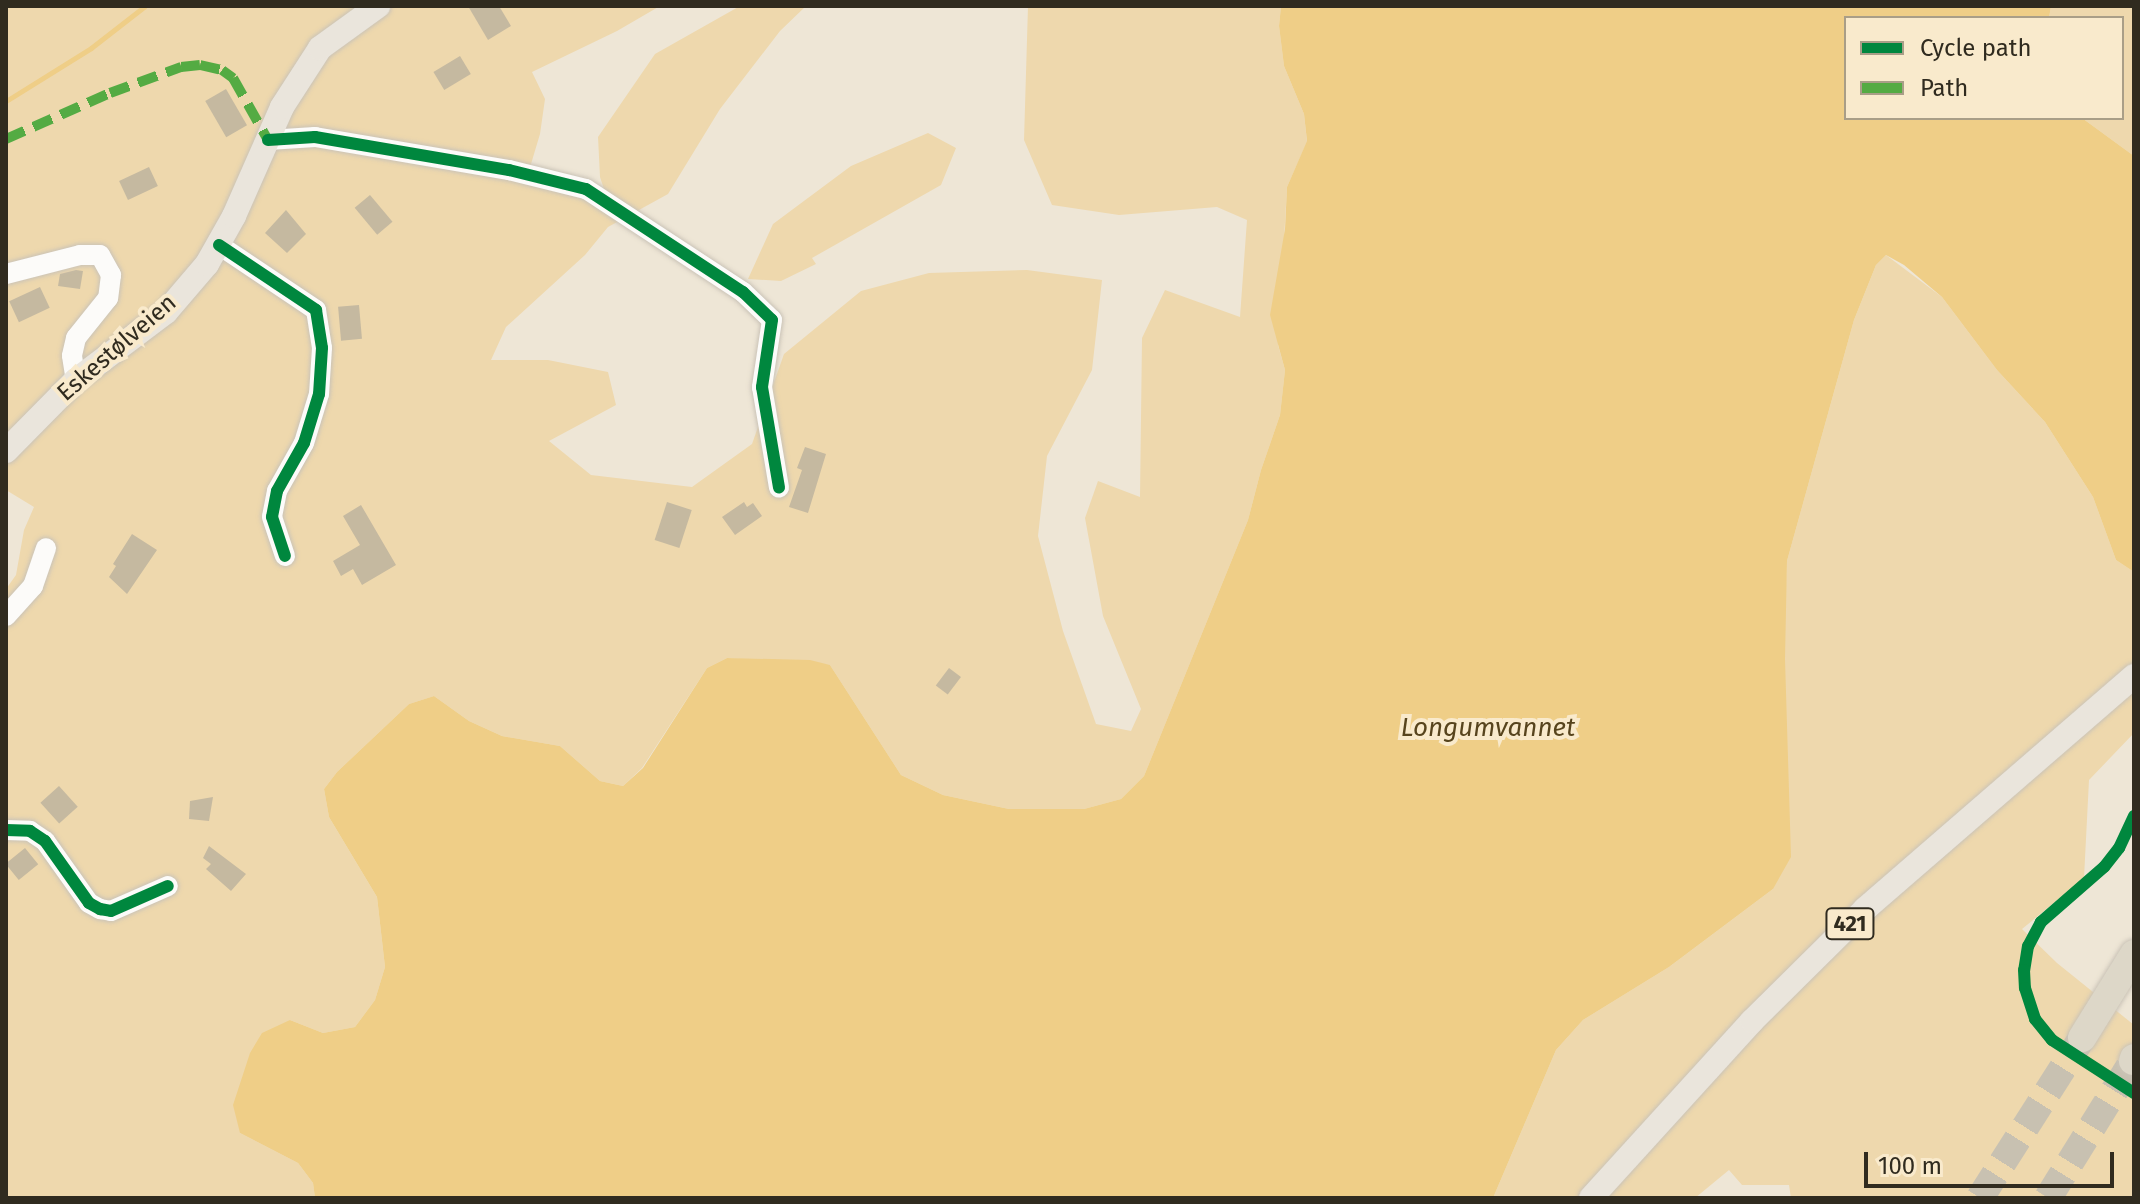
<!DOCTYPE html>
<html>
<head>
<meta charset="utf-8">
<style>
	body { margin:0 }
	#map { position:relative; width:2140px; height:1204px; overflow:hidden; background:#eee6d6; font-family:"Fira Sans",sans-serif }
	div>[style] { position:absolute }
	.green>* { inset:0; background:#eed8ad }
	.water>* { inset:0; background:#efce87 }
	.stream>* { height:5px; margin:-2.5px; padding:0 2.5px; transform-origin:2.5px; border-radius:2.5px; background:#efce87 }
	.building>* { inset:0; background:#c5b9a0; transform-origin:0 0 }
	.highway-tunnel>* { height:28px; margin-top:-14px; transform-origin:0; background:repeating-linear-gradient(90deg,#c8c1b1 0 28px,transparent 0 42px) }
	.roads { filter:drop-shadow(0 0 2px #cac3b7) drop-shadow(0 0 2px #cac3b7) }
	.minor>* { height:20px; margin:-10px; padding:0 10px; transform-origin:10px; border-radius:10px; background:#fcfbf9 }
	.major>* { height:24px; margin:-12px; padding:0 12px; transform-origin:12px; border-radius:12px; background:#eae5dc }
	.highway>* { height:28px; margin:-14px; padding:0 14px; transform-origin:14px; border-radius:14px; background:#ddd7c8 }
	.quiet>* { height:10px; margin-top:-5px; transform-origin:0; background:repeating-linear-gradient(90deg,#54ab43 0 20px,transparent 0 30px) }
	.cycleway>* { height:12px; margin:-6px; padding:0 6px; transform-origin:6px; border-radius:6px; background:#00873e }
	span { translate:-50% -50%; white-space:nowrap; text-align:center; line-height:1.15; -webkit-text-stroke:8px #f9eacc; paint-order:stroke }
	.shield-label span { padding:2px 6px; background:#f9eacc; border:2px solid; border-radius:6px; -webkit-text-stroke-width:0 }
	.shield-label { font-size:22px; color:#302b1f; font-weight:700 }
	.street-label { font-size:24px; color:#302b1f }
	.water-label { font-size:26px; color:#57441d; font-style:italic }
	.frame { position:absolute; inset:0; border:8px solid #302b1f; pointer-events:none }
	.legend { position:absolute; left:1844px; top:16px; width:280px; height:104px; box-sizing:border-box; background:#f9eacc; border:2px solid #a99e87; margin:0; padding:10px 14px; list-style:none; font-size:24px; color:#302b1f }
	.legend li { display:flex; align-items:center; gap:16px; height:40px }
	.legend b { width:40px; border:2px solid #a99e87 }
	.scale { position:absolute; left:1864px; top:1152px; width:250px; height:36px; box-sizing:border-box; border:4px solid #302b1f; border-top:0; padding-left:10px; font-size:24px; line-height:28px; white-space:nowrap; color:#302b1f; -webkit-text-stroke:6px #f9eacc; paint-order:stroke }
</style>
</head>
<body>
<div id="map">
	<div class="green">
		<div style="clip-path:polygon(6px 6px,660px 6px,617px 31px,532px 72px,545px 99px,540px 134px,528px 174px,608px 201px,600px 177px,598px 137px,655px 54px,740px 6px,806px 6px,780px 31px,720px 109px,668px 194px,608px 227px,585px 255px,506px 327px,491px 360px,548px 360px,608px 372px,616px 405px,549px 441px,591px 475px,692px 487px,752px 444px,784px 354px,861px 291px,929px 273px,1027px 270px,1102px 280px,1092px 370px,1047px 456px,1038px 536px,1063px 631px,1096px 724px,1131px 731px,1141px 709px,1103px 616px,1085px 518px,1098px 481px,1140px 497px,1142px 338px,1165px 290px,1240px 317px,1247px 220px,1217px 207px,1119px 215px,1052px 205px,1024px 140px,1028px 6px,1281px 6px,1279px 26px,1284px 66px,1304px 114px,1307px 142px,1287px 187px,1278px 345px,1285px 370px,1280px 415px,1261px 470px,1248px 520px,1144px 776px,1121px 799px,1084px 809px,1009px 809px,943px 795px,901px 775px,830px 665px,727px 658px,707px 668px,642px 768px,623px 786px,600px 781px,560px 746px,502px 736px,469px 721px,434px 696px,409px 704px,337px 772px,324px 789px,329px 817px,377px 897px,385px 967px,375px 1000px,355px 1027px,323px 1033px,290px 1020px,240px 1133px,298px 1163px,313px 1183px,315px 1198px,6px 1198px,6px 589px,16px 575px,24px 530px,34px 507px,6px 490px)"></div>
		<div style="clip-path:polygon(2051px 6px,2134px 6px,2134px 156px,2082px 118px,2122px 118px,2122px 18px,2049px 18px)"></div>
		<div style="clip-path:polygon(928px 133px,956px 148px,941px 185px,812px 258px,816px 264px,781px 281px,748px 279px,773px 224px,851px 166px)"></div>
		<div style="clip-path:polygon(1886px 255px,1942px 297px,1997px 370px,2045px 422px,2093px 497px,2116px 560px,2134px 572px,2134px 733px,2089px 780px,2084px 878px,2022px 929px,2057px 963px,2134px 1025px,2134px 1198px,1791px 1198px,1789px 1185px,1742px 1185px,1729px 1170px,1695px 1198px,1493px 1198px,1556px 1050px,1583px 1020px,1669px 967px,1773px 889px,1787px 561px,1854px 320px,1876px 265px)"></div>
	</div>
	<div class="water">
		<div style="clip-path:polygon(1281px 6px,2051px 6px,2049px 18px,1846px 18px,1846px 118px,2082px 118px,2134px 156px,2134px 572px,2116px 560px,2093px 497px,2045px 422px,1997px 370px,1942px 297px,1904px 265px,1886px 255px,1876px 265px,1854px 320px,1787px 561px,1785px 659px,1791px 857px,1773px 889px,1669px 967px,1583px 1020px,1556px 1050px,1493px 1198px,315px 1198px,313px 1183px,298px 1163px,240px 1133px,233px 1105px,250px 1053px,262px 1033px,290px 1020px,323px 1033px,355px 1027px,375px 1000px,385px 967px,377px 897px,329px 817px,324px 789px,337px 772px,409px 704px,434px 696px,469px 721px,502px 736px,560px 746px,600px 781px,623px 786px,643px 768px,707px 668px,727px 658px,810px 660px,830px 665px,901px 775px,943px 795px,1009px 809px,1084px 809px,1121px 799px,1144px 776px,1248px 520px,1261px 470px,1280px 415px,1285px 370px,1270px 315px,1285px 229px,1287px 187px,1307px 141px,1304px 114px,1284px 66px,1279px 26px)"></div>
	</div>
	<div class="stream">
		<div style="left:6px;top:101px;width:100px;rotate:-31.9deg"></div>
		<div style="left:91px;top:48px;width:68px;rotate:-37.9deg"></div>
	</div>
	<div class="building">
		<div style="clip-path:polygon(468px 6px,499px 6px,511px 26px,488px 40px)"></div>
		<div style="left:460px;top:56px;width:21px;height:31px;rotate:59deg"></div>
		<div style="left:226px;top:89px;width:42px;height:24px;rotate:60deg"></div>
		<div style="left:149px;top:167px;width:21px;height:33px;rotate:65deg"></div>
		<div style="left:370px;top:195px;width:35px;height:20px;rotate:50deg"></div>
		<div style="clip-path:polygon(286px 210px,306px 234px,287px 253px,265px 233px)"></div>
		<div style="clip-path:polygon(76px 270px,83px 271px,80px 289px,58px 286px,60px 274px)"></div>
		<div style="left:40px;top:287px;width:23px;height:34px;rotate:65deg"></div>
		<div style="left:359px;top:305px;width:34px;height:21px;rotate:85deg"></div>
		<div style="clip-path:polygon(805px 447px,826px 454px,808px 513px,789px 507px,802px 470px,797px 468px)"></div>
		<div style="left:667px;top:502px;width:26px;height:40px;rotate:18deg"></div>
		<div style="clip-path:polygon(744px 502px,747px 507px,753px 503px,762px 516px,735px 535px,722px 517px)"></div>
		<div style="clip-path:polygon(361px 505px,396px 565px,362px 585px,353px 569px,341px 576px,333px 561px,360px 545px,343px 516px)"></div>
		<div style="clip-path:polygon(132px 534px,157px 550px,127px 594px,109px 577px,116px 566px,113px 564px)"></div>
		<div style="left:949px;top:668px;width:15px;height:22px;rotate:37deg"></div>
		<div style="left:59px;top:786px;width:28px;height:25px;rotate:48deg"></div>
		<div style="clip-path:polygon(213px 797px,209px 821px,189px 819px,190px 801px)"></div>
		<div style="clip-path:polygon(209px 846px,246px 874px,231px 891px,206px 869px,211px 864px,203px 858px)"></div>
		<div style="left:25px;top:848px;width:21px;height:25px;rotate:51deg"></div>
	</div>
	<div class="highway-tunnel">
		<div style="left:1980px;top:1198px;width:190px;rotate:-57.5deg"></div>
		<div style="left:2048px;top:1198px;width:161px;rotate:-58.2deg"></div>
	</div>
	<div class="roads">
		<div class="minor">
			<div style="left:268px;top:140px;width:47px;rotate:-3.7deg"></div>
			<div style="left:315px;top:137px;width:197px;rotate:9.7deg"></div>
			<div style="left:509px;top:170px;width:79px;rotate:13.9deg"></div>
			<div style="left:586px;top:189px;width:188px;rotate:33.3deg"></div>
			<div style="left:743px;top:292px;width:40px;rotate:44deg"></div>
			<div style="left:772px;top:320px;width:68px;rotate:98.5deg"></div>
			<div style="left:762px;top:387px;width:102px;rotate:80.4deg"></div>
			<div style="left:219px;top:245px;width:117px;rotate:33.8deg"></div>
			<div style="left:316px;top:310px;width:38px;rotate:81deg"></div>
			<div style="left:322px;top:348px;width:46px;rotate:93.7deg"></div>
			<div style="left:319px;top:394px;width:51px;rotate:107deg"></div>
			<div style="left:304px;top:443px;width:55px;rotate:119.4deg"></div>
			<div style="left:277px;top:491px;width:26px;rotate:101deg"></div>
			<div style="left:272px;top:517px;width:41px;rotate:71.6deg"></div>
			<div style="left:6px;top:274px;width:76px;rotate:-14.4deg"></div>
			<div style="left:80px;top:255px;width:20px"></div>
			<div style="left:100px;top:255px;width:23px;rotate:61deg"></div>
			<div style="left:111px;top:275px;width:23px;rotate:97deg"></div>
			<div style="left:108px;top:298px;width:51px;rotate:128.7deg"></div>
			<div style="left:76px;top:338px;width:18px;rotate:103deg"></div>
			<div style="left:72px;top:356px;width:24px;rotate:81deg"></div>
			<div style="left:6px;top:616px;width:40px;rotate:-48deg"></div>
			<div style="left:33px;top:586px;width:40px;rotate:-71.1deg"></div>
			<div style="left:6px;top:830px;width:24px;rotate:2deg"></div>
			<div style="left:30px;top:831px;width:18px;rotate:34deg"></div>
			<div style="left:45px;top:841px;width:76px;rotate:54.6deg"></div>
			<div style="left:89px;top:903px;width:13px;rotate:29deg"></div>
			<div style="left:100px;top:909px;width:11px;rotate:10deg"></div>
			<div style="left:111px;top:911px;width:62px;rotate:-23.7deg"></div>
		</div>
		<div class="major">
			<div style="left:6px;top:451px;width:100px;rotate:-45.4deg"></div>
			<div style="left:76px;top:380px;width:113px;rotate:-37.1deg"></div>
			<div style="left:166px;top:312px;width:63px;rotate:-49.5deg"></div>
			<div style="left:207px;top:264px;width:55px;rotate:-60.6deg"></div>
			<div style="left:234px;top:216px;width:119px;rotate:-66.2deg"></div>
			<div style="left:282px;top:107px;width:70px;rotate:-57.2deg"></div>
			<div style="left:320px;top:48px;width:72px;rotate:-35.9deg"></div>
			<div style="left:1591px;top:1198px;width:239px;rotate:-47.7deg"></div>
			<div style="left:1752px;top:1021px;width:159px;rotate:-44.7deg"></div>
			<div style="left:1865px;top:909px;width:356px;rotate:-40.9deg"></div>
		</div>
		<div class="highway">
			<div style="left:2082px;top:1038px;width:99px;rotate:-58.2deg"></div>
			<div style="left:2133px;top:1061px;width:3px;rotate:-72deg"></div>
		</div>
	</div>
	<div class="quiet">
		<div style="left:6px;top:139px;width:114px;rotate:-23.9deg"></div>
		<div style="left:110px;top:93px;width:76px;rotate:-20.1deg"></div>
		<div style="left:181px;top:67px;width:19px;rotate:-6deg"></div>
		<div style="left:200px;top:65px;width:23px;rotate:13deg"></div>
		<div style="left:222px;top:70px;width:14px;rotate:36deg"></div>
		<div style="left:233px;top:78px;width:71px;rotate:60.6deg"></div>
	</div>
	<div class="cycleway">
		<div style="left:268px;top:140px;width:47px;rotate:-3.7deg"></div>
		<div style="left:315px;top:137px;width:197px;rotate:9.7deg"></div>
		<div style="left:509px;top:170px;width:79px;rotate:13.9deg"></div>
		<div style="left:586px;top:189px;width:188px;rotate:33.3deg"></div>
		<div style="left:743px;top:292px;width:40px;rotate:44deg"></div>
		<div style="left:772px;top:320px;width:68px;rotate:98.5deg"></div>
		<div style="left:762px;top:387px;width:102px;rotate:80.4deg"></div>
		<div style="left:219px;top:245px;width:117px;rotate:33.8deg"></div>
		<div style="left:316px;top:310px;width:38px;rotate:81deg"></div>
		<div style="left:322px;top:348px;width:46px;rotate:93.7deg"></div>
		<div style="left:319px;top:394px;width:51px;rotate:107deg"></div>
		<div style="left:304px;top:443px;width:55px;rotate:119.4deg"></div>
		<div style="left:277px;top:491px;width:26px;rotate:101deg"></div>
		<div style="left:272px;top:517px;width:41px;rotate:71.6deg"></div>
		<div style="left:2134px;top:816px;width:35px;rotate:115deg"></div>
		<div style="left:2119px;top:848px;width:24px;rotate:128deg"></div>
		<div style="left:2104px;top:867px;width:84px;rotate:138.9deg"></div>
		<div style="left:2041px;top:922px;width:27px;rotate:118deg"></div>
		<div style="left:2028px;top:946px;width:24px;rotate:99deg"></div>
		<div style="left:2024px;top:970px;width:18px;rotate:87deg"></div>
		<div style="left:2025px;top:988px;width:33px;rotate:72deg"></div>
		<div style="left:2035px;top:1019px;width:27px;rotate:51deg"></div>
		<div style="left:2052px;top:1040px;width:98px;rotate:32.9deg"></div>
		<div style="left:6px;top:830px;width:24px;rotate:2deg"></div>
		<div style="left:30px;top:831px;width:18px;rotate:34deg"></div>
		<div style="left:45px;top:841px;width:76px;rotate:54.6deg"></div>
		<div style="left:89px;top:903px;width:13px;rotate:29deg"></div>
		<div style="left:100px;top:909px;width:11px;rotate:10deg"></div>
		<div style="left:111px;top:911px;width:62px;rotate:-23.7deg"></div>
	</div>
	<div class="shield-label">
		<span style="left:1850px;top:924px">421</span>
	</div>
	<div class="street-label">
		<span style="left:117px;top:348px;rotate:-41deg">Eskestølveien</span>
	</div>
	<div class="water-label">
		<span style="left:1488px;top:728px">Longumvannet</span>
	</div>
	<div class="frame"></div>
	<ul class="legend">
	<li><b style="height:10px;background:#00873e"></b>Cycle path</li>
	<li><b style="height:10px;background:#54ab43"></b>Path</li>
	</ul>
	<div class="scale">100 m</div>
</div>
</body>
</html>
